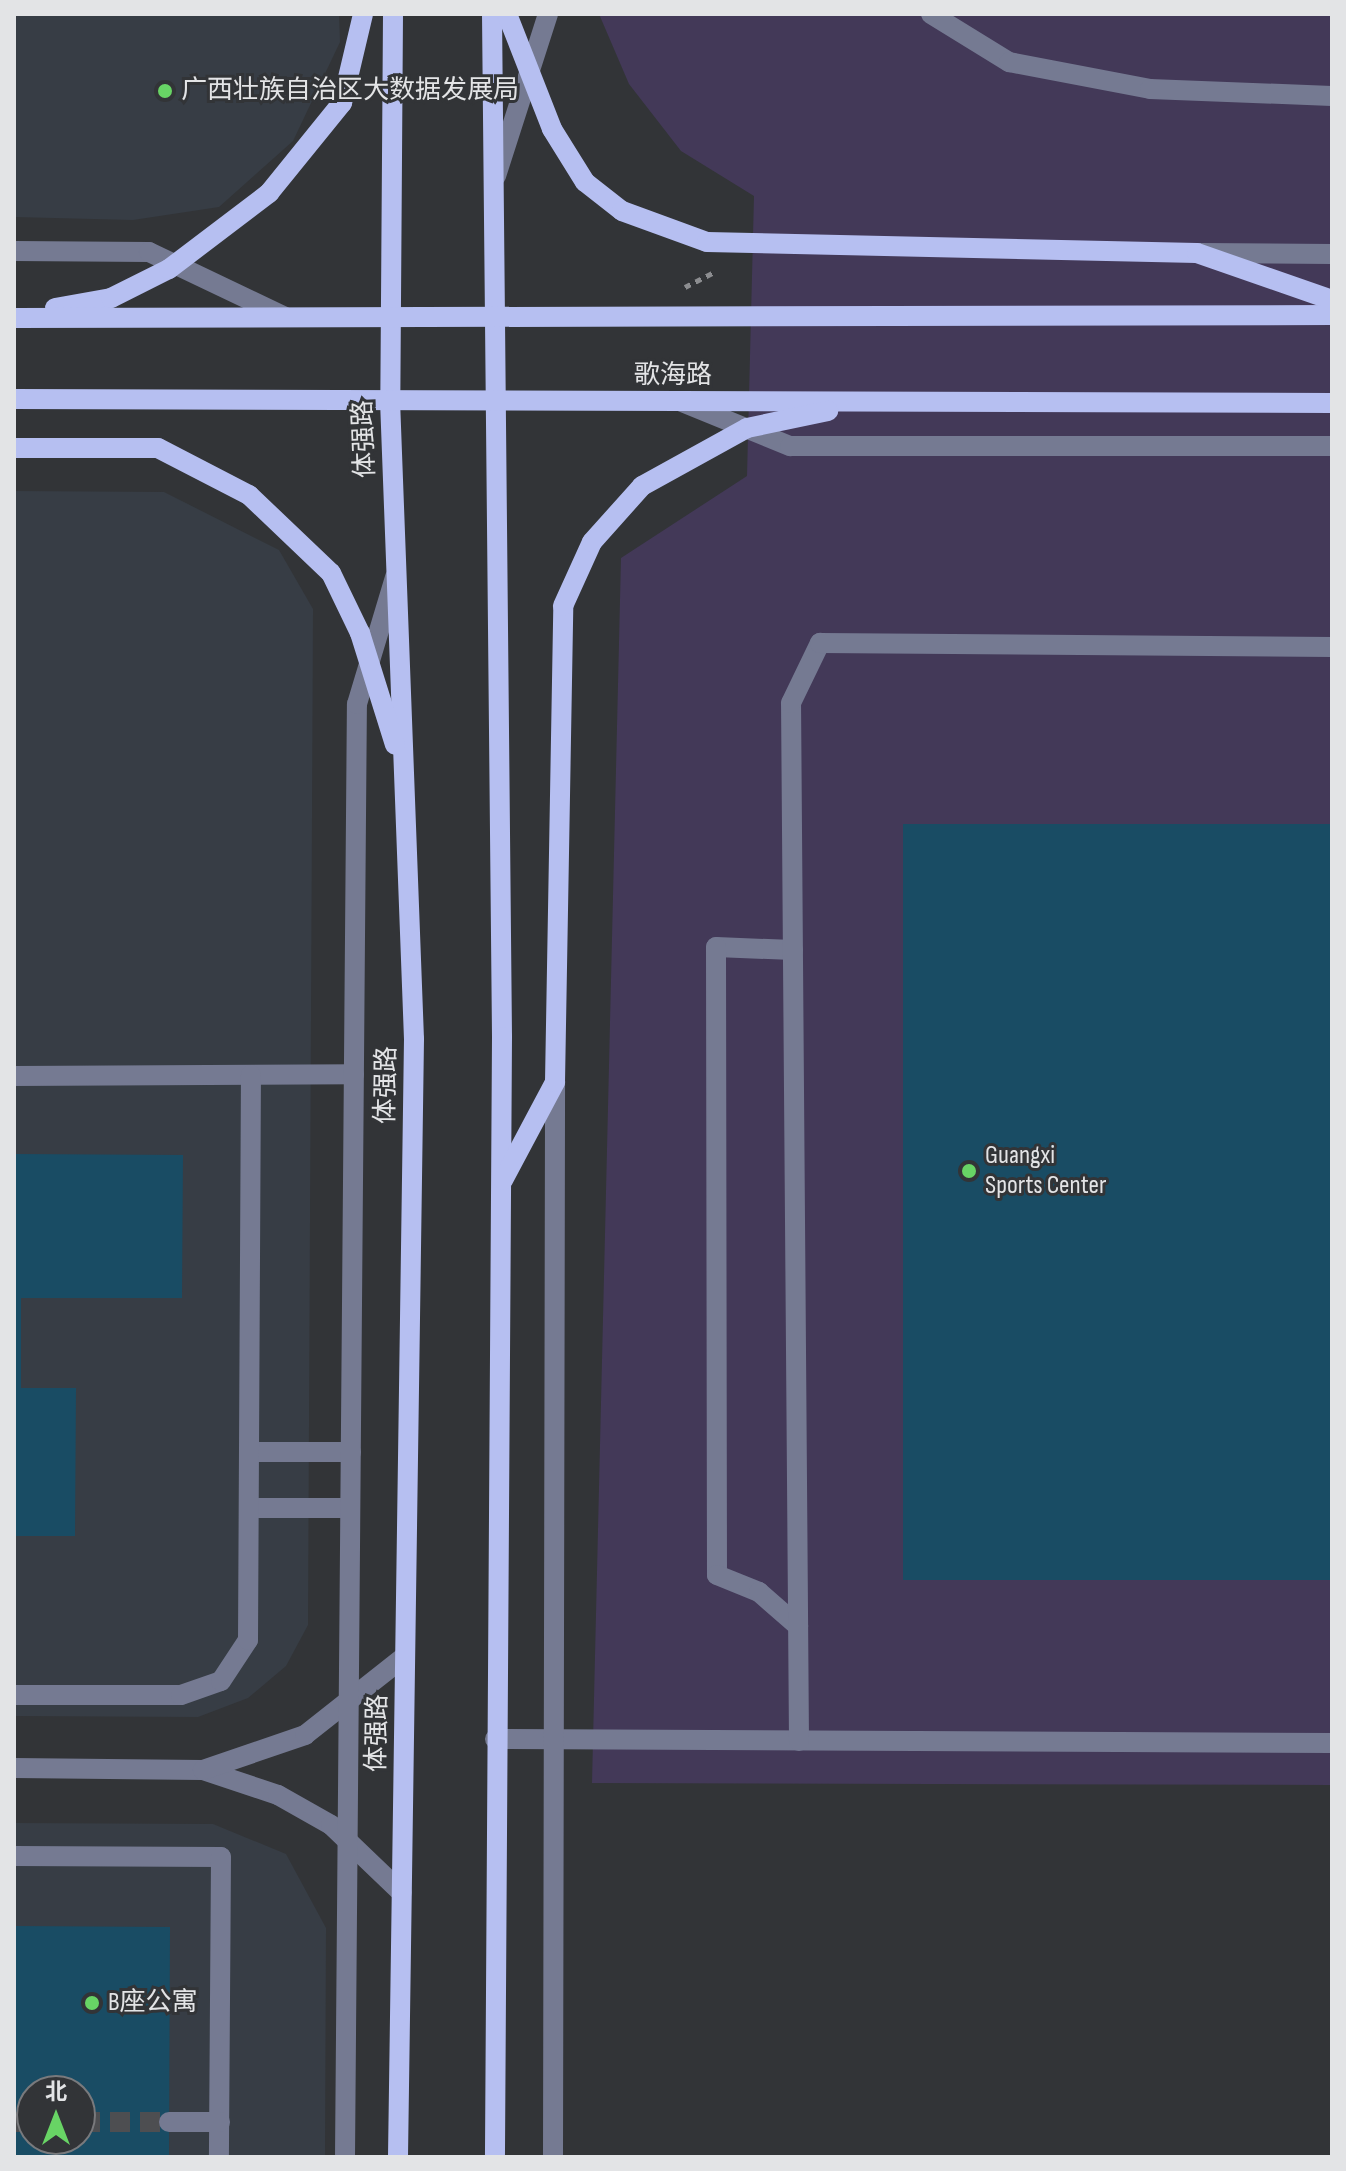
<!DOCTYPE html>
<html>
<head>
<meta charset="utf-8">
<style>
	body { margin:0 }
	#map { position:relative; width:1346px; height:2171px; overflow:hidden; background:#323437; font-family:"Sofia Sans Condensed","Noto Sans SC",sans-serif }
	div>[style] { position:absolute }
	.built>* { inset:0; background:#373d45 }
	.green>* { inset:0; background:#433958 }
	.building>* { inset:0; background:#194c64; transform-origin:0 0 }
	.minor-tunnel>* { height:20px; margin-top:-10px; transform-origin:0; background:repeating-linear-gradient(90deg,#4d4e51 0 20px,transparent 0 30px) }
	.path>* { height:5px; margin-top:-2.5px; transform-origin:0; background:repeating-linear-gradient(90deg,#8c8d90 0 6px,transparent 0 12px) }
	.minor>* { height:20px; margin:-10px; padding:0 10px; transform-origin:10px; border-radius:10px; background:#757a92 }
	.major>* { height:20px; margin:-10px; padding:0 10px; transform-origin:10px; border-radius:10px; background:#b6bff1 }
	.dots>* { width:22px; height:22px; translate:-50% -50%; box-sizing:border-box; border:4px solid #323437; border-radius:50% }
	span { translate:-50% -50%; white-space:nowrap; text-align:center; line-height:1.15; -webkit-text-stroke:6px #323437; paint-order:stroke }
	.poi-label { font-size:26px; color:#e3e4e6 }
	.left { translate:0 -50%; text-align:left }
	.street-label { font-size:26px; color:#e3e4e6 }
	.frame { position:absolute; inset:0; border:16px solid #e3e4e6; pointer-events:none }
	.north { position:absolute; left:16px; top:2075px; width:80px; height:80px; box-sizing:border-box; background:#323437; border:2px solid #797a7d; border-radius:50%; rotate:0deg; font-size:22px; font-weight:700; line-height:32px; text-align:center; color:#e3e4e6 }
	.north::after { content:''; display:block; margin:auto; width:28px; height:36px; background:#68d465; clip-path:polygon(50% 0,100% 100%,50% 72%,0 100%) }
</style>
</head>
<body>
<div id="map">
	<div class="built">
		<div style="clip-path:polygon(14px 14px,339px 14px,340px 42px,293px 141px,219px 207px,133px 220px,14px 217px)"></div>
		<div style="clip-path:polygon(14px 491px,164px 492px,279px 550px,313px 609px,308px 1625px,286px 1666px,248px 1698px,198px 1717px,14px 1716px)"></div>
		<div style="clip-path:polygon(evenodd,14px 1823px,213px 1824px,286px 1854px,326px 1928px,325px 2157px,14px 2157px,14px 1823px,32px 2091px,80px 2091px,80px 2139px,32px 2139px,32px 2091px)"></div>
	</div>
	<div class="green">
		<div style="clip-path:polygon(599px 14px,1332px 14px,1332px 1785px,592px 1783px,621px 558px,747px 476px,754px 196px,681px 151px,629px 84px)"></div>
	</div>
	<div class="building">
		<div style="left:903px;top:824px;width:429px;height:756px"></div>
		<div style="clip-path:polygon(14px 1154px,183px 1155px,182px 1298px,21px 1298px,21px 1388px,76px 1388px,75px 1536px,14px 1536px)"></div>
		<div style="clip-path:polygon(evenodd,14px 1926px,170px 1927px,169px 2157px,14px 2157px,14px 1926px,32px 2091px,80px 2091px,80px 2139px,32px 2139px,32px 2091px)"></div>
	</div>
	<div class="minor-tunnel">
		<div style="left:14px;top:2122px;width:18px"></div>
		<div style="left:80px;top:2122px;width:89px"></div>
	</div>
	<div class="path">
		<div style="left:685px;top:287px;width:34px;rotate:-27deg"></div>
	</div>
	<div class="minor">
		<div style="left:931px;top:14px;width:92px;rotate:31.6deg"></div>
		<div style="left:1009px;top:62px;width:144px;rotate:10.8deg"></div>
		<div style="left:1150px;top:89px;width:182px;rotate:2.2deg"></div>
		<div style="left:496px;top:176px;width:170px;rotate:-72.2deg"></div>
		<div style="left:14px;top:251px;width:135px;rotate:0.4deg"></div>
		<div style="left:149px;top:252px;width:151px;rotate:25.5deg"></div>
		<div style="left:1200px;top:253px;width:132px;rotate:0.4deg"></div>
		<div style="left:682px;top:402px;width:117px;rotate:22.2deg"></div>
		<div style="left:790px;top:446px;width:542px"></div>
		<div style="left:793px;top:950px;width:77px;rotate:-177.8deg"></div>
		<div style="left:716px;top:947px;width:628px;rotate:89.91deg"></div>
		<div style="left:717px;top:1575px;width:45px;rotate:22deg"></div>
		<div style="left:759px;top:1592px;width:52px;rotate:41.1deg"></div>
		<div style="left:14px;top:1076px;width:340px;rotate:-0.3deg"></div>
		<div style="left:251px;top:1452px;width:100px"></div>
		<div style="left:251px;top:1508px;width:99px"></div>
		<div style="left:14px;top:1695px;width:167px"></div>
		<div style="left:181px;top:1695px;width:42px;rotate:-19.3deg"></div>
		<div style="left:221px;top:1681px;width:49px;rotate:-56.6deg"></div>
		<div style="left:248px;top:1640px;width:565px;rotate:-89.7deg"></div>
		<div style="left:495px;top:1739px;width:837px;rotate:0.27deg"></div>
		<div style="left:799px;top:1741px;width:1038px;rotate:-90.44deg"></div>
		<div style="left:791px;top:703px;width:67px;rotate:-64.2deg"></div>
		<div style="left:820px;top:643px;width:512px;rotate:0.45deg"></div>
		<div style="left:14px;top:1768px;width:189px;rotate:0.6deg"></div>
		<div style="left:203px;top:1770px;width:79px;rotate:18.4deg"></div>
		<div style="left:278px;top:1795px;width:61px;rotate:29.5deg"></div>
		<div style="left:331px;top:1825px;width:98px;rotate:43.8deg"></div>
		<div style="left:203px;top:1770px;width:108px;rotate:-18.9deg"></div>
		<div style="left:305px;top:1735px;width:127px;rotate:-38.3deg"></div>
		<div style="left:14px;top:1856px;width:207px;rotate:0.3deg"></div>
		<div style="left:221px;top:1857px;width:300px;rotate:90.4deg"></div>
		<div style="left:169px;top:2122px;width:51px"></div>
		<div style="left:345px;top:2157px;width:1453px;rotate:-89.53deg"></div>
		<div style="left:357px;top:704px;width:133px;rotate:-73.3deg"></div>
		<div style="left:553px;top:2157px;width:1075px;rotate:-89.89deg"></div>
	</div>
	<div class="major">
		<div style="left:393px;top:14px;width:386px;rotate:90.4deg"></div>
		<div style="left:390px;top:400px;width:639px;rotate:87.85deg"></div>
		<div style="left:414px;top:1039px;width:1118px;rotate:90.82deg"></div>
		<div style="left:492px;top:14px;width:1023px;rotate:89.44deg"></div>
		<div style="left:502px;top:1037px;width:1120px;rotate:90.36deg"></div>
		<div style="left:507px;top:14px;width:123px;rotate:68.6deg"></div>
		<div style="left:552px;top:129px;width:62px;rotate:58.1deg"></div>
		<div style="left:585px;top:182px;width:47px;rotate:38.1deg"></div>
		<div style="left:622px;top:211px;width:90px;rotate:20deg"></div>
		<div style="left:707px;top:242px;width:490px;rotate:1.3deg"></div>
		<div style="left:1197px;top:253px;width:143px;rotate:19.2deg"></div>
		<div style="left:55px;top:308px;width:57px;rotate:-10.1deg"></div>
		<div style="left:111px;top:298px;width:65px;rotate:-26.6deg"></div>
		<div style="left:169px;top:269px;width:126px;rotate:-37.2deg"></div>
		<div style="left:269px;top:193px;width:116px;rotate:-51deg"></div>
		<div style="left:342px;top:103px;width:91px;rotate:-76.7deg"></div>
		<div style="left:14px;top:318px;width:1318px;rotate:-0.13deg"></div>
		<div style="left:14px;top:399px;width:1318px;rotate:0.17deg"></div>
		<div style="left:14px;top:448px;width:144px"></div>
		<div style="left:158px;top:448px;width:102px;rotate:27.3deg"></div>
		<div style="left:249px;top:495px;width:113px;rotate:43.6deg"></div>
		<div style="left:331px;top:573px;width:67px;rotate:64.2deg"></div>
		<div style="left:360px;top:633px;width:117px;rotate:72.6deg"></div>
		<div style="left:503px;top:1180px;width:111px;rotate:-62deg"></div>
		<div style="left:555px;top:1082px;width:476px;rotate:-89deg"></div>
		<div style="left:563px;top:606px;width:70px;rotate:-65.6deg"></div>
		<div style="left:592px;top:542px;width:75px;rotate:-48.2deg"></div>
		<div style="left:642px;top:486px;width:120px;rotate:-28.9deg"></div>
		<div style="left:747px;top:428px;width:83px;rotate:-11.9deg"></div>
	</div>
	<div class="dots">
		<div style="left:165px;top:91px;background:#68d465"></div>
		<div style="left:969px;top:1171px;background:#68d465"></div>
		<div style="left:92px;top:2003px;background:#68d465"></div>
	</div>
	<div class="poi-label">
		<span class="left" style="left:181px;top:91px">广西壮族自治区大数据发展局</span>
		<span class="left" style="left:985px;top:1171px">Guangxi<br>Sports Center</span>
		<span class="left" style="left:108px;top:2003px">B座公寓</span>
	</div>
	<div class="street-label">
		<span style="left:673px;top:376px">歌海路</span>
		<span style="left:365px;top:439px;rotate:-92deg">体强路</span>
		<span style="left:387px;top:1085px;rotate:-89deg">体强路</span>
		<span style="left:378px;top:1733px;rotate:-89deg">体强路</span>
	</div>
	<div class="frame"></div>
	<div class="north">北</div>
</div>
</body>
</html>
